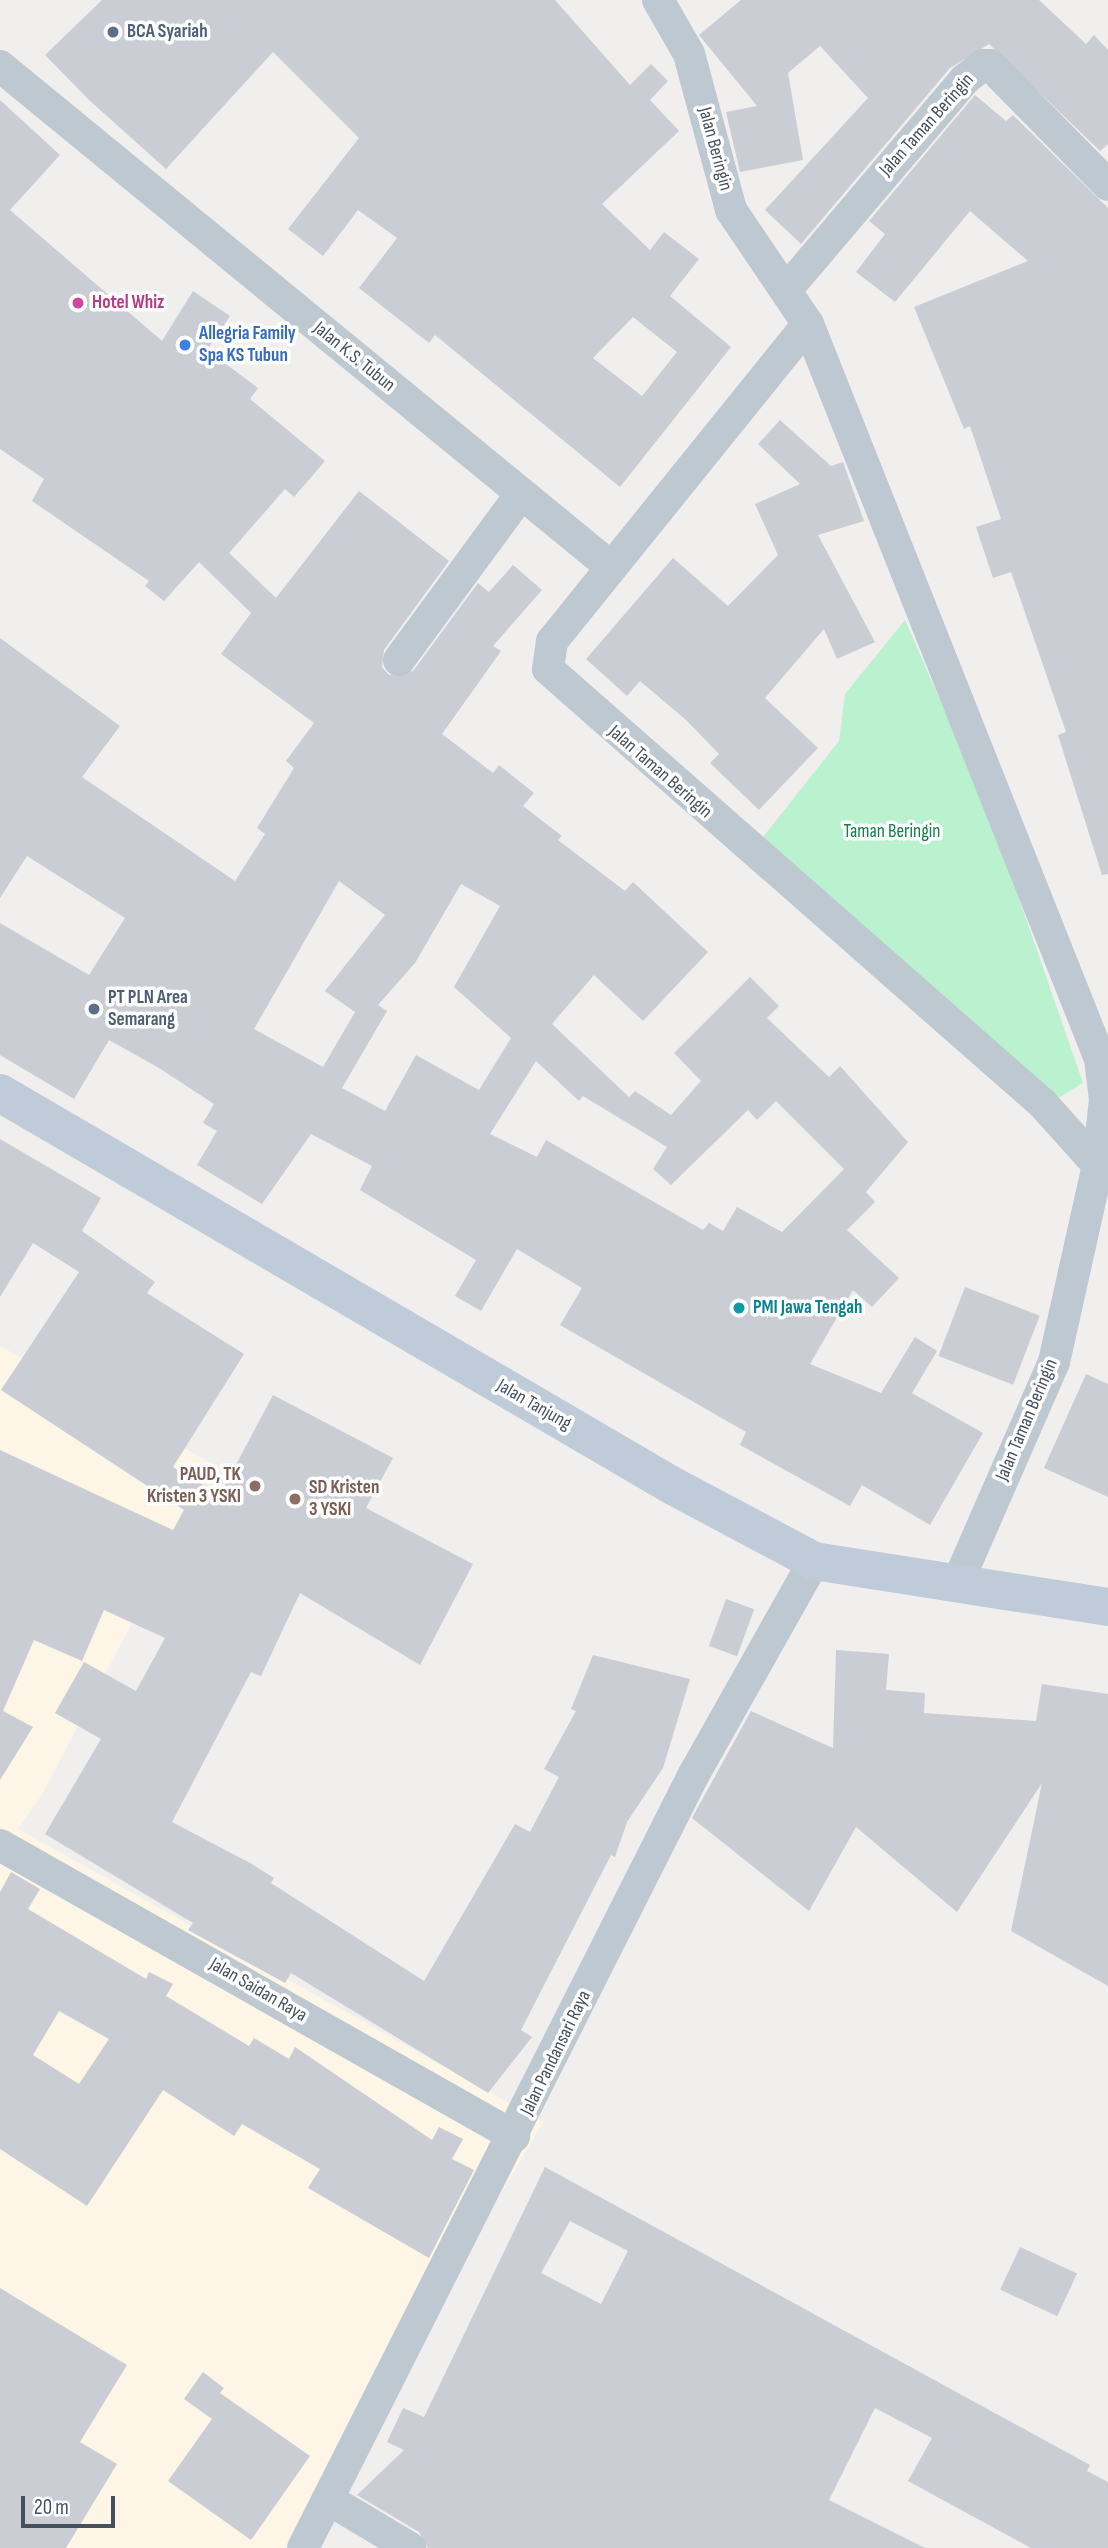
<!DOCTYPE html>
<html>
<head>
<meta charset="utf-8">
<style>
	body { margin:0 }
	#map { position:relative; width:1108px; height:2548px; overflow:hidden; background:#f1eeee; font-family:"Sofia Sans Condensed",sans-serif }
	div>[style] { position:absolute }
	.commercial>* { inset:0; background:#fdf6e6 }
	.green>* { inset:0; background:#baf1cf }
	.building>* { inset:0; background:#cacdd3; transform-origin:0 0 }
	.minor>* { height:32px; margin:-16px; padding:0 16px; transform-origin:16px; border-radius:16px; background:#bdc8d1 }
	.secondary>* { height:38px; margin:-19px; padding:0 19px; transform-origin:19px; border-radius:19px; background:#bfcbd8 }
	.dots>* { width:19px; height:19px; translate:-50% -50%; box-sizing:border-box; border:4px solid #fff; border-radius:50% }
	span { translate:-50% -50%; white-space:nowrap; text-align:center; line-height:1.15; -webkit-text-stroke:7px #fff; paint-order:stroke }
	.service-label { font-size:19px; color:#4e5e75; font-weight:700 }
	.left { translate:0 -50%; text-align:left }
	.street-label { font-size:19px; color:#45515c }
	.hotel-label { font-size:19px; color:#b23c85; font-weight:700 }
	.shop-label { font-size:19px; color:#366cbe; font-weight:700 }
	.park-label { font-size:19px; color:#128149 }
	.culture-label { font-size:19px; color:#0d838f; font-weight:700 }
	.education-label { font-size:19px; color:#785e54; font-weight:700 }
	.right { translate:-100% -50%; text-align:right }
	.scale { position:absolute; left:21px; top:2496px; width:94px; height:32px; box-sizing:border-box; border:4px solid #45515c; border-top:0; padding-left:9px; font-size:21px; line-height:24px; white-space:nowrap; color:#45515c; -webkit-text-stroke:5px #fff; paint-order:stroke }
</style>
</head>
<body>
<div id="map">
	<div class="commercial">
		<div style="clip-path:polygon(0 1346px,214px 1465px,43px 1793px,18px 1829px,543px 2122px,293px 2548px,0 2548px)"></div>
	</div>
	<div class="green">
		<div style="clip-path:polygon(905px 620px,989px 812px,1083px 1083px,1052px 1102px,759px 842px,839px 741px,845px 694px)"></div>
	</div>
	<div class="building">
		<div style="clip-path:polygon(evenodd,102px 0,555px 0,630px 85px,651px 64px,668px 81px,650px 100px,679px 131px,602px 204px,650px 250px,664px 232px,699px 259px,670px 296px,731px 347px,620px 487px,435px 335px,429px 343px,359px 288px,397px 238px,358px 210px,323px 256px,288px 229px,359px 138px,273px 52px,166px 169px,89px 100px,45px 55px,102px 0,633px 317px,677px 352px,642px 396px,593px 358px,633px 317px)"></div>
		<div style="clip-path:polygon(741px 0,1039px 0,1086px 44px,1094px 35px,1108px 50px,1108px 144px,1100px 151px,989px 44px,950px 68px,801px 244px,765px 210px,868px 98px,820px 46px,788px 73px,803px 160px,740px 172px,726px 112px,757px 106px,699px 35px)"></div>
		<div style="clip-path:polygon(975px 95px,1006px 121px,1013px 115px,1108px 208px,1108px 874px,1102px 875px,1058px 735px,1066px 732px,1011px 572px,993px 578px,976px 527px,1001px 519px,970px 426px,964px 429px,914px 307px,1028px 261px,970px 211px,895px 302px,856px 272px,885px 234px,869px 221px)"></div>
		<div style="clip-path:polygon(evenodd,0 100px,60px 155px,10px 210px,162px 341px,193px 291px,230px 316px,207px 350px,258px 388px,250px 399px,325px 461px,294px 497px,285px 489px,229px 553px,276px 598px,359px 491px,449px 561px,384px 650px,382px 667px,389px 675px,413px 671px,478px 583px,489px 592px,513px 565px,542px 590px,493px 646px,501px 651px,442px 734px,493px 773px,499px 765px,534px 793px,523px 806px,562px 836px,558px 840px,625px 891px,633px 882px,708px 952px,643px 1021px,594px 975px,552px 1024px,629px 1097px,635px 1091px,671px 1115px,701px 1081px,674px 1053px,750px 977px,779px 1006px,767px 1018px,829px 1077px,840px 1066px,908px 1142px,866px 1192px,875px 1202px,847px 1230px,899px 1278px,872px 1307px,853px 1290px,810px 1364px,881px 1393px,915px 1337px,937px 1351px,912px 1393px,983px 1433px,930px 1525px,862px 1485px,850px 1506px,740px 1445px,746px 1432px,560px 1325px,582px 1288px,517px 1249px,481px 1311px,455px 1296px,476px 1260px,360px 1190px,372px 1166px,311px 1134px,262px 1204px,197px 1165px,217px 1131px,203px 1123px,214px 1104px,159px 1068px,109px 1040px,74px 1099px,0 1055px,0 923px,89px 975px,125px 918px,27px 856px,0 898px,0 638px,120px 726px,82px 777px,235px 881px,265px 834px,257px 828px,294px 768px,286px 761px,314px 723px,221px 654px,251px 613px,199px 562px,164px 601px,145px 586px,149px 581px,32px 501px,44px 479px,0 449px,0 100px,339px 881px,385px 915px,325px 991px,355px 1012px,323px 1067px,254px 1029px,339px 881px,0 100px,461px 884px,500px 906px,454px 987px,511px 1038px,479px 1090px,416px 1055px,385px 1111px,342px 1088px,387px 1011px,378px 1005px,415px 963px,461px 884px,0 100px,536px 1061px,579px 1101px,583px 1096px,667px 1147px,653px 1169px,671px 1185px,748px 1110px,757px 1120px,776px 1101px,844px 1169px,782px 1232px,737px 1207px,723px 1231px,709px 1223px,703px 1230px,546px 1140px,537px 1157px,490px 1134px,536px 1061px)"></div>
		<div style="clip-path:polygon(780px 420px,831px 466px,843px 462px,864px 521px,818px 535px,875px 642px,837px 659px,824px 629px,765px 698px,818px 748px,759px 810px,710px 763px,719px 754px,686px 720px,640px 681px,627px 696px,586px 659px,673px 558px,728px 606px,778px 555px,755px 504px,800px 484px,758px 444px)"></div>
		<div style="clip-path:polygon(0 1139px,101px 1198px,82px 1231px,155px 1282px,147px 1293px,244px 1354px,173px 1467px,220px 1495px,273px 1395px,393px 1458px,366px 1508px,473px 1564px,420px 1665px,300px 1593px,261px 1676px,251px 1672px,172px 1822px,250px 1863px,274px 1878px,271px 1883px,424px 1981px,515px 1824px,530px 1832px,559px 1777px,544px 1769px,576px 1711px,571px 1709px,593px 1655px,690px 1679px,663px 1768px,627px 1822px,615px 1857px,611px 1855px,521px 2030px,532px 2037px,488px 2093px,291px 1973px,285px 1983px,188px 1930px,193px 1923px,45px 1834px,101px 1739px,55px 1713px,84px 1662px,136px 1691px,165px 1638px,104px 1610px,82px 1661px,34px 1640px,3px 1711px,33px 1727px,0 1780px,0 1450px,173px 1530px,184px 1510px,1px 1390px,79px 1272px,33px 1243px,0 1297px)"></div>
		<div style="left:965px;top:1287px;width:80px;height:74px;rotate:21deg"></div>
		<div style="clip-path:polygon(1086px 1374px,1108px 1384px,1108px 1497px,1044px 1468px)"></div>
		<div style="left:726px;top:1599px;width:30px;height:50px;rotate:20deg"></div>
		<div style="clip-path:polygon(836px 1650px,889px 1654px,886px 1690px,925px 1693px,924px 1713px,1036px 1721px,1042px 1684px,1108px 1694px,1108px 1986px,1011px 1931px,1042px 1783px,957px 1912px,856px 1827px,809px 1911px,692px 1818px,751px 1711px,833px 1748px)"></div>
		<div style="clip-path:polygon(evenodd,11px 1872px,40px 1889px,28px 1909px,146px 1979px,149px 1972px,173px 1984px,166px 1996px,249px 2046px,254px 2038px,289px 2059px,295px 2047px,432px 2140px,439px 2127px,463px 2139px,452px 2159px,474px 2170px,429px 2258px,308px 2188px,320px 2169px,242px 2124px,234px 2136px,163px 2090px,87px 2206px,0 2149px,0 1892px,11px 1872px,59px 2011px,109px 2039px,79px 2084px,33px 2055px,59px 2011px)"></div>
		<div style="clip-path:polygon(evenodd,545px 2167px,1090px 2465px,1087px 2471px,1108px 2482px,1108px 2548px,1031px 2548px,908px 2481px,932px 2438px,875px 2408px,829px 2500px,925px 2548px,428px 2548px,419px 2532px,357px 2495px,404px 2450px,387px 2442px,403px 2408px,424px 2417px,545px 2167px,570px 2221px,628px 2251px,601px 2304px,541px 2273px,570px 2221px)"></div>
		<div style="left:1020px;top:2247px;width:63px;height:47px;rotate:25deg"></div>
		<div style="clip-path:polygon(0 2288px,127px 2365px,80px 2442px,117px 2464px,66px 2548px,0 2548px)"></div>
		<div style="clip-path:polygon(203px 2372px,224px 2388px,220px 2393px,310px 2456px,251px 2540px,168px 2481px,212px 2419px,184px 2399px)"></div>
	</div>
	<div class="minor">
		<div style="left:658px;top:0;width:62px;rotate:60.1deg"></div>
		<div style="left:689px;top:54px;width:162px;rotate:74.9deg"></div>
		<div style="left:731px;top:210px;width:138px;rotate:56deg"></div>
		<div style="left:808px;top:324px;width:791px;rotate:68.33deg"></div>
		<div style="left:1100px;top:1059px;width:40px;rotate:82.9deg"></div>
		<div style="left:1105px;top:1099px;width:66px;rotate:96.1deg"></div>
		<div style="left:1098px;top:1165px;width:202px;rotate:102.6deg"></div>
		<div style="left:1054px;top:1362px;width:244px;rotate:113.6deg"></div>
		<div style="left:0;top:66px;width:790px;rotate:39.35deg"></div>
		<div style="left:787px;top:289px;width:274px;rotate:-49.7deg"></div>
		<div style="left:964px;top:80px;width:24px;rotate:-38deg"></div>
		<div style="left:983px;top:65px;width:7px"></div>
		<div style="left:990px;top:65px;width:168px;rotate:45.5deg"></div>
		<div style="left:808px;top:324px;width:407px;rotate:128.9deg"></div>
		<div style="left:552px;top:641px;width:28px;rotate:98deg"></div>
		<div style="left:548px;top:669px;width:659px;rotate:41.31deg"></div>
		<div style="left:1043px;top:1104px;width:82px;rotate:48deg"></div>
		<div style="left:399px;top:660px;width:206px;rotate:-53.7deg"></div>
		<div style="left:0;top:1845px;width:591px;rotate:29.52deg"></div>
		<div style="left:328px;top:2499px;width:96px;rotate:30.9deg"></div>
		<div style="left:303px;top:2548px;width:867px;rotate:-63.2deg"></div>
		<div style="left:694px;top:1774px;width:244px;rotate:-60.6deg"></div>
	</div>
	<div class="secondary">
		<div style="left:0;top:1093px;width:779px;rotate:30.28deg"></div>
		<div style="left:673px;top:1486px;width:160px;rotate:28deg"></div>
		<div style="left:814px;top:1561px;width:298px;rotate:8.9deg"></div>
	</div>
	<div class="dots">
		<div style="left:113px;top:32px;background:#5c6f8a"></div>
		<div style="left:78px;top:303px;background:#d1479c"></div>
		<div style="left:185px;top:345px;background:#3f7fe0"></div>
		<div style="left:94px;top:1009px;background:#5c6f8a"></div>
		<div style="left:739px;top:1308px;background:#0f9aa8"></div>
		<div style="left:255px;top:1486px;background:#8d6e63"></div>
		<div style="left:295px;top:1499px;background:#8d6e63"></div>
	</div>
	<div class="service-label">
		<span class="left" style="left:127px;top:32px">BCA Syariah</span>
		<span class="left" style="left:108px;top:1009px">PT PLN Area<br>Semarang</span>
	</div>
	<div class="street-label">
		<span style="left:927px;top:125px;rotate:-48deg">Jalan Taman Beringin</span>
		<span style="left:715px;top:149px;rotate:75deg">Jalan Beringin</span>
		<span style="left:354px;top:357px;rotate:39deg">Jalan K.S. Tubun</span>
		<span style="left:660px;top:772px;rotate:41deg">Jalan Taman Beringin</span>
		<span style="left:534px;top:1405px;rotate:30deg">Jalan Tanjung</span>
		<span style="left:1027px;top:1420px;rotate:-67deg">Jalan Taman Beringin</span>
		<span style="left:258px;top:1990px;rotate:30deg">Jalan Saidan Raya</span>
		<span style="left:556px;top:2053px;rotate:-64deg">Jalan Pandansari Raya</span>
	</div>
	<div class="hotel-label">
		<span class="left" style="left:92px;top:303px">Hotel Whiz</span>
	</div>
	<div class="shop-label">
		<span class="left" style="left:199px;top:345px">Allegria Family<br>Spa KS Tubun</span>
	</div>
	<div class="park-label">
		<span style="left:892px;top:832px">Taman Beringin</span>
	</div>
	<div class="culture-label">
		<span class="left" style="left:753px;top:1308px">PMI Jawa Tengah</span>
	</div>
	<div class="education-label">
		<span class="right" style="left:241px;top:1486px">PAUD, TK<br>Kristen 3 YSKI</span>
		<span class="left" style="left:309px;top:1499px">SD Kristen<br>3 YSKI</span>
	</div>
	<div class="scale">20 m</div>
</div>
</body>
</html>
